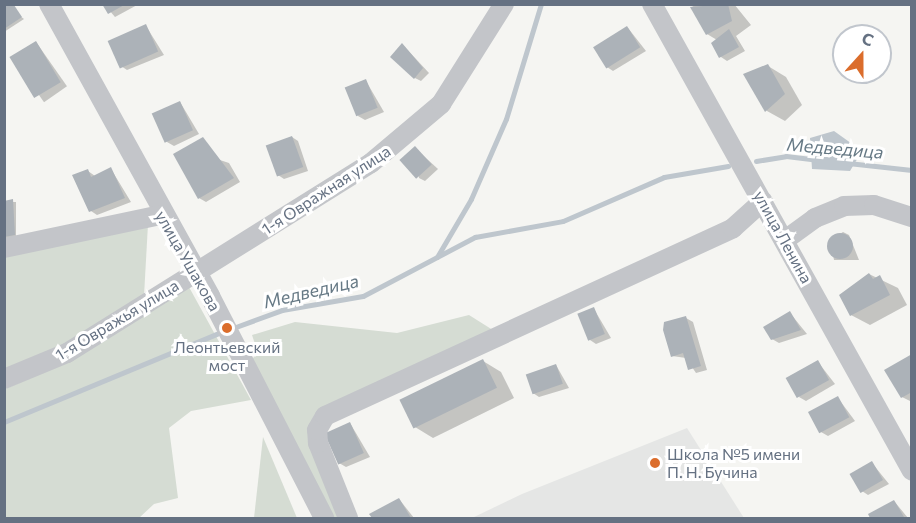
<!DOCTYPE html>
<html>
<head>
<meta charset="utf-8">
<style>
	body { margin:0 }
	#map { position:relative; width:916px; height:523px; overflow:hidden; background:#f5f5f2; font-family:Commissioner,sans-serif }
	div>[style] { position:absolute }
	.built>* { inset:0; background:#e5e6e5 }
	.green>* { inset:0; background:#d5dcd3 }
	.water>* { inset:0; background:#bec6cd }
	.shadow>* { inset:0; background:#0003; transform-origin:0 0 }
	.stream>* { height:5px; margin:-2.5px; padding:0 2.5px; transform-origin:2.5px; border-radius:2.5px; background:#bec6cd }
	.building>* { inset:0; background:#acb2b8; transform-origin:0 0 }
	.round { border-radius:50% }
	.minor>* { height:20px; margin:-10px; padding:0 10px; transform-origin:10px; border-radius:10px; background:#c3c5c9 }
	.dots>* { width:16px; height:16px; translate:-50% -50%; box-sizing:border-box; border:3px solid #fff; border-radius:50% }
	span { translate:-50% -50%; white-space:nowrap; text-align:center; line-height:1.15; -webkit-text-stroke:6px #fff; paint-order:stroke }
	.street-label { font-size:16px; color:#657182 }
	.poi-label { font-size:16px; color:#657182 }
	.left { translate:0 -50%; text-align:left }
	.water-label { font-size:18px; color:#667985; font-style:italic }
	.frame { position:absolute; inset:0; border:6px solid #657182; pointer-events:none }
	.north { position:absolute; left:832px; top:24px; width:60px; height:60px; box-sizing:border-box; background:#fff; border:2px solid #c1c6cd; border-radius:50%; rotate:21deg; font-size:16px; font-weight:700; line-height:24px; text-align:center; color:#657182 }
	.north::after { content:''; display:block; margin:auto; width:21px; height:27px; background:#db6d2c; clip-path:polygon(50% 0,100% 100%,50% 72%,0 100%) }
</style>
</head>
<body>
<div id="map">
	<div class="built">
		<div style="clip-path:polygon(687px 428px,744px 518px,472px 518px,522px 494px)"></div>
	</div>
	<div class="green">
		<div style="clip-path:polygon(148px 224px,144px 296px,63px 345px,5px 369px,5px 253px)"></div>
		<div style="clip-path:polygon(189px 287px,251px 400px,191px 411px,169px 428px,178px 498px,154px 504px,139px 518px,5px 518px,5px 389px,70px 361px)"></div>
		<div style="clip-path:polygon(469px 315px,496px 332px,316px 421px,344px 518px,329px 518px,251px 360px,258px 353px,252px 335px,295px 322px,397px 333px)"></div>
		<div style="clip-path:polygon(263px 437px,297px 518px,254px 518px)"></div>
	</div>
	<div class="water">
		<div style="clip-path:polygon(834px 131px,862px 151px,850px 171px,812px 169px,810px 138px)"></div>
	</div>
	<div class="shadow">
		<div style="clip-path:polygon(4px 4px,24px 19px,4px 32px)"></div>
		<div style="clip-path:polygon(104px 4px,139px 4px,115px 17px)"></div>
		<div style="clip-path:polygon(697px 4px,734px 4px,751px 25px,736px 36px,745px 51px,727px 61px,721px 57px,717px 40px,707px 34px,692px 7px)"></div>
		<div style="clip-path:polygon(146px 26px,164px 55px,127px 70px,121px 66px)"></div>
		<div style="clip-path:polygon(628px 28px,646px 51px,613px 71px,607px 67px)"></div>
		<div style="left:36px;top:42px;width:54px;height:28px;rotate:55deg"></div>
		<div style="clip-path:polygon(403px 45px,429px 73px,421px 81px,415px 78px)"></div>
		<div style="clip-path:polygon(768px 66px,786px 77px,802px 105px,785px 121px,767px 111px,745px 75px)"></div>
		<div style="clip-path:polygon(366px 81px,384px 112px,365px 120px,358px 116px)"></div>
		<div style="clip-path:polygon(180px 102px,199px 134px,174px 146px,167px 142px)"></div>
		<div style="clip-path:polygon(292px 137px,298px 141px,308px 171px,284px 179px,278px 175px)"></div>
		<div style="clip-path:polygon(203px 139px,220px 160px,229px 163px,240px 182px,206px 202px,199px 198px)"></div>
		<div style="clip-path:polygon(415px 148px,438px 169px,425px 181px,419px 178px)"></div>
		<div style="clip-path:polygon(111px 169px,131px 202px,97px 215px,91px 211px,88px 171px,95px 176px)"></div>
		<div style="left:4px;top:202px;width:12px;height:36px"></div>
		<div style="clip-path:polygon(843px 232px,849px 235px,859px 260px,834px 260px,830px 240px)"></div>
		<div style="clip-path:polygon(869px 274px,898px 288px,907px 305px,870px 325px,851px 315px)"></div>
		<div style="clip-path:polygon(594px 309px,611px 338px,596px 344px,590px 340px)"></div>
		<div style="clip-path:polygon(790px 313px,807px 334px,779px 343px,772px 339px)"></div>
		<div style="clip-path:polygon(686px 318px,693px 322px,707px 370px,696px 373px,686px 358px,672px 356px)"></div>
		<div style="clip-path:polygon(912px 356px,912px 402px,902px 397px)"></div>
		<div style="clip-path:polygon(483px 361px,501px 372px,514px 398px,433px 438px,415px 427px)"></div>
		<div style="clip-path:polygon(818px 362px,835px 384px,806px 401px,799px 397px)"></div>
		<div style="clip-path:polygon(556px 365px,569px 388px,539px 397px,533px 393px)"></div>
		<div style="clip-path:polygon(838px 398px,855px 421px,828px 436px,821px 432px)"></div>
		<div style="clip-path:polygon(350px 423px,370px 457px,346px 467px,339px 463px)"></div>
		<div style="clip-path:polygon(872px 463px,889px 484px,868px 495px,862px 491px)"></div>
		<div style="clip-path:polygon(399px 499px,414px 518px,373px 518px,371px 514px)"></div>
		<div style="clip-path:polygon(894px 501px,908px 518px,872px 518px,870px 515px)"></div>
	</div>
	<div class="stream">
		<div style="left:756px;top:161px;width:30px;rotate:-9deg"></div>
		<div style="left:786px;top:156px;width:31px;rotate:7deg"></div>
		<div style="left:848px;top:163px;width:64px;rotate:6.2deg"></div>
		<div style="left:437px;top:257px;width:67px;rotate:-59.6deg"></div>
		<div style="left:471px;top:199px;width:87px;rotate:-66.4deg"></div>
		<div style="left:506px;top:119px;width:120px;rotate:-73.1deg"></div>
		<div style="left:233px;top:328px;width:52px;rotate:-20.2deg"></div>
		<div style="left:282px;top:310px;width:82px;rotate:-9.8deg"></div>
		<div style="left:363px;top:296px;width:127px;rotate:-27.8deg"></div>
		<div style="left:475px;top:237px;width:89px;rotate:-10.3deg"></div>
		<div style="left:563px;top:221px;width:110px;rotate:-23.5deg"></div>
		<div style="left:664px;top:177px;width:65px;rotate:-9.8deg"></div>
		<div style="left:4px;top:422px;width:238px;rotate:-22.5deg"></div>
	</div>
	<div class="building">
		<div style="clip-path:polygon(4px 4px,14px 5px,22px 17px,4px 29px)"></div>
		<div style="clip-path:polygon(102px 4px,126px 4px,108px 14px)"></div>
		<div style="clip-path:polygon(728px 4px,732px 21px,706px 35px,690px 7px)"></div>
		<div style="left:146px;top:24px;width:30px;height:42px;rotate:66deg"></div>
		<div style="left:627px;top:26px;width:25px;height:40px;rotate:58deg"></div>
		<div style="clip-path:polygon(729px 29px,739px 47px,719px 58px,711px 43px)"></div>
		<div style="left:36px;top:41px;width:48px;height:31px;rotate:59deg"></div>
		<div style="clip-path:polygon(402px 43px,423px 68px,414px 79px,390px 57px)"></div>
		<div style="clip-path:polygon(768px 64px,785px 94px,765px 112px,743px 74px)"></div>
		<div style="left:366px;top:79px;width:31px;height:23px;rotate:68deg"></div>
		<div style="left:180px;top:101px;width:32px;height:31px;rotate:66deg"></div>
		<div style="left:292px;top:136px;width:33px;height:28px;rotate:70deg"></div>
		<div style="clip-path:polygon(203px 137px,234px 178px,198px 199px,173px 154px)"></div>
		<div style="left:415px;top:146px;width:25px;height:21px;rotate:48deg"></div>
		<div style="clip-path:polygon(111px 167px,125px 198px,89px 212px,72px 175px,88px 169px,91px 177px)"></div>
		<div style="clip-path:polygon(13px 199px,15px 235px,4px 237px,4px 201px)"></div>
		<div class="round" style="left:827px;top:233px;width:26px;height:26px"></div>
		<div style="clip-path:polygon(869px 273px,873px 279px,880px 275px,890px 295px,850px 316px,839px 295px)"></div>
		<div style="left:594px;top:307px;width:29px;height:18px;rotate:68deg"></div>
		<div style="clip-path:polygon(790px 311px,801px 330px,771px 340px,763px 327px)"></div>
		<div style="clip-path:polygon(686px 316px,701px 366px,688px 370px,683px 353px,671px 357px,663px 330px,664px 322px)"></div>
		<div style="clip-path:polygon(912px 354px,912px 392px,901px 398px,884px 370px)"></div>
		<div style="left:483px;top:359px;width:32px;height:93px;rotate:64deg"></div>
		<div style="left:818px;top:360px;width:23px;height:37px;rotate:61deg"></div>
		<div style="left:556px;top:364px;width:21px;height:32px;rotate:71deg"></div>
		<div style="left:838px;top:396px;width:24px;height:34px;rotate:62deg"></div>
		<div style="left:350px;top:422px;width:34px;height:28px;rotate:66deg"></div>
		<div style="left:872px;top:461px;width:22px;height:26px;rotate:60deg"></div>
		<div style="clip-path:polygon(399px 498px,411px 518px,372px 518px,369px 514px)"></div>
		<div style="clip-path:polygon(894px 500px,904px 517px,870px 518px,868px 514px)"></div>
	</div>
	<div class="minor">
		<div style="left:49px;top:4px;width:333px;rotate:61.1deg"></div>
		<div style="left:210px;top:296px;width:250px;rotate:62.8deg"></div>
		<div style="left:652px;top:4px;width:534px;rotate:60.89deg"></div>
		<div style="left:785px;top:240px;width:37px;rotate:-36deg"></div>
		<div style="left:815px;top:218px;width:31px;rotate:-22deg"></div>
		<div style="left:844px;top:206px;width:30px;rotate:-2deg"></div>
		<div style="left:874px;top:205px;width:40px;rotate:18deg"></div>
		<div style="left:4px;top:248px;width:160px;rotate:-11.9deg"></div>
		<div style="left:4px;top:379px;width:68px;rotate:-22.4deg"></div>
		<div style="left:67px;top:353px;width:358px;rotate:-32deg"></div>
		<div style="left:371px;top:163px;width:92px;rotate:-40.1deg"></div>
		<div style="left:441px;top:104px;width:118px;rotate:-57.8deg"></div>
		<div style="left:348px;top:518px;width:81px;rotate:-111.8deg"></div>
		<div style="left:318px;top:443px;width:13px;rotate:-94deg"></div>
		<div style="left:317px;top:430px;width:16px;rotate:-60deg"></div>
		<div style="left:325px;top:416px;width:449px;rotate:-24.7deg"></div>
		<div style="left:733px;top:228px;width:40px;rotate:-42deg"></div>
	</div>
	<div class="dots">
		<div style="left:227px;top:328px;background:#db6d2c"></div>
		<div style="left:655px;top:463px;background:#db6d2c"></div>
	</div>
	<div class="street-label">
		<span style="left:326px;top:190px;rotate:-33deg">1-я Овражная улица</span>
		<span style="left:783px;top:237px;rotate:61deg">улица Ленина</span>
		<span style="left:188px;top:261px;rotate:60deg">улица Ушакова</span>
		<span style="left:117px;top:320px;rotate:-31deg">1-я Овражья улица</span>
	</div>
	<div class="poi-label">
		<span style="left:227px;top:356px">Леонтьевский<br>мост</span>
		<span class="left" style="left:667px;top:463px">Школа №5 имени<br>П. Н. Бучина</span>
	</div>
	<div class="water-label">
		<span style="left:835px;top:148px;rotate:5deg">Медведица</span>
		<span style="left:311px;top:291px;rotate:-13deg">Медведица</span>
	</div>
	<div class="frame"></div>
	<div class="north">С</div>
</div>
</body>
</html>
